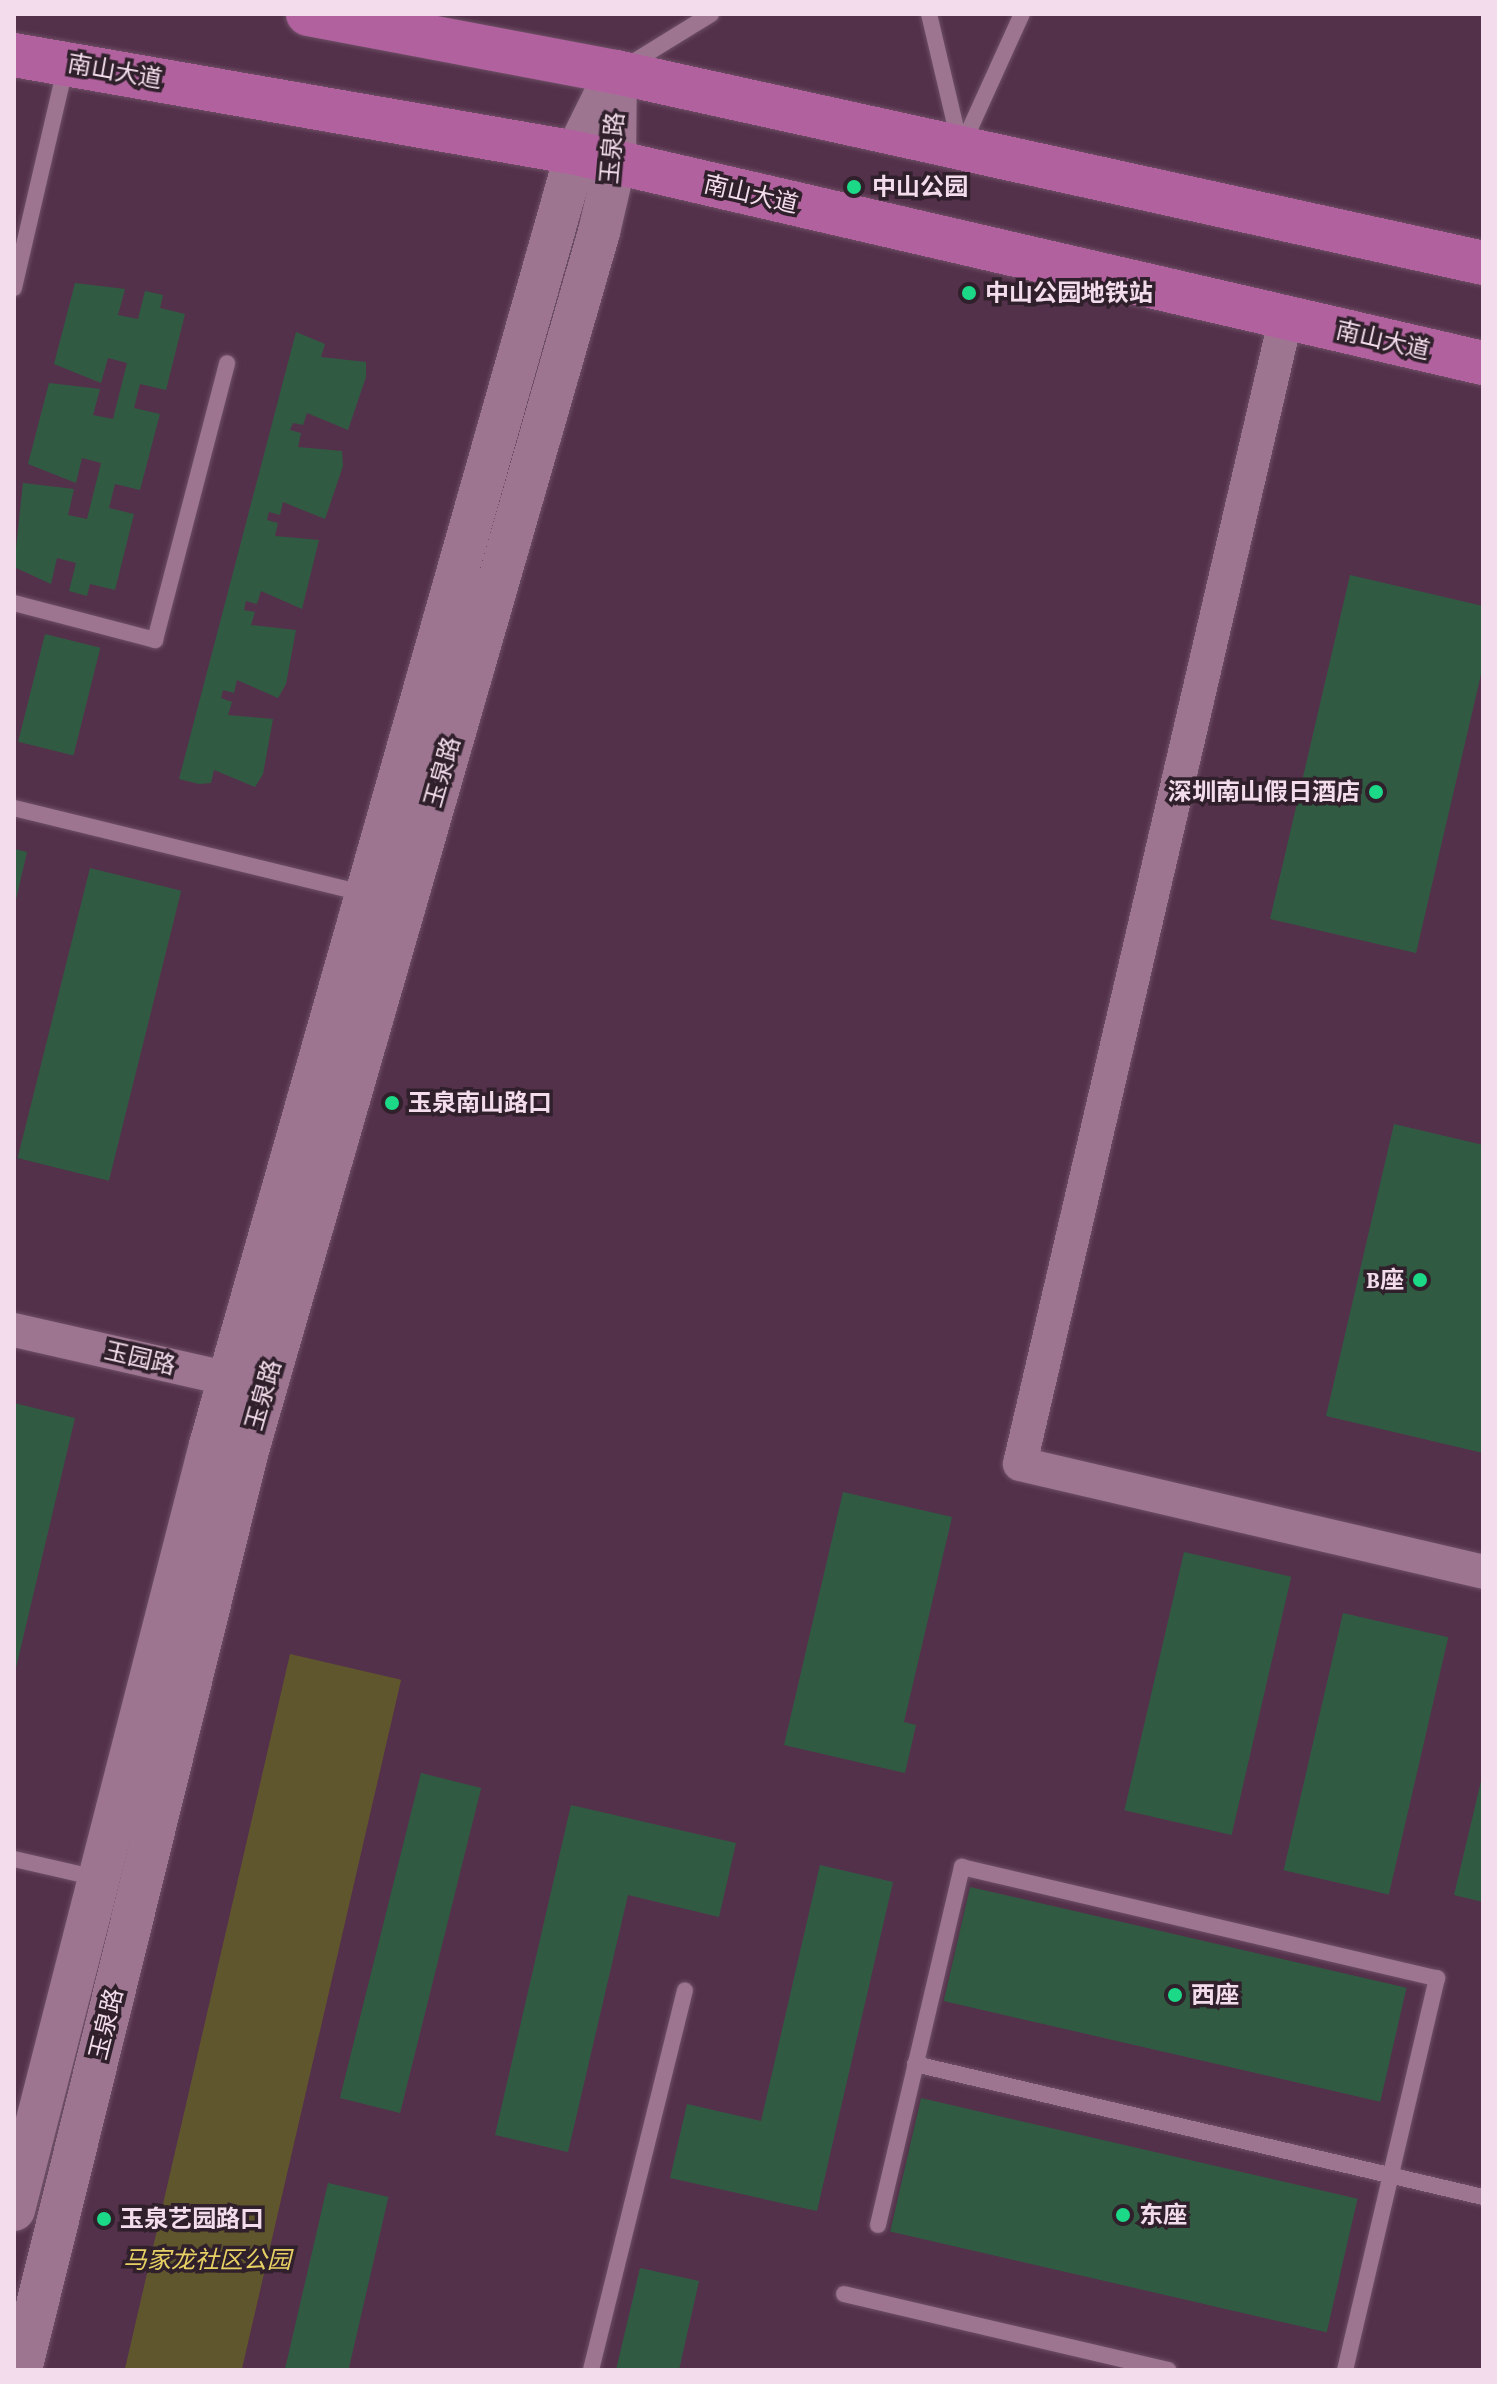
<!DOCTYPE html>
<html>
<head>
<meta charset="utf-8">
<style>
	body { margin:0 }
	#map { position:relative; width:1497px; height:2384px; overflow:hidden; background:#54314b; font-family:"Crimson Pro","Noto Sans SC",serif }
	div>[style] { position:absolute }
	.green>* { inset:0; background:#60562d; transform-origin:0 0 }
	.building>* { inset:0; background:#305b42; transform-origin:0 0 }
	.roads { filter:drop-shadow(0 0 2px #6d4f65) drop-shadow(0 0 2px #6d4f65) }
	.service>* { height:16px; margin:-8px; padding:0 8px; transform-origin:8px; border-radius:8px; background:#9d7591 }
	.minor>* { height:34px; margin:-17px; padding:0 17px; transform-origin:17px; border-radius:17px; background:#9d7591 }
	.tertiary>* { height:42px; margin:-21px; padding:0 21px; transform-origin:21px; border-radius:21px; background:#9d7591 }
	.primary>* { height:44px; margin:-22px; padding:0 22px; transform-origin:22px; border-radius:22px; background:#b1629e }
	.dots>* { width:22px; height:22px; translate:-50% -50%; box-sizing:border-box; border:4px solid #30202b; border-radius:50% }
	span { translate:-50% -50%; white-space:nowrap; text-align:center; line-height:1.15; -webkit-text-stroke:7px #30202b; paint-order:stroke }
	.street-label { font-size:24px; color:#f3ddec }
	.poi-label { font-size:24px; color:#f3ddec; font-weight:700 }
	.left { translate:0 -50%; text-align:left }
	.right { translate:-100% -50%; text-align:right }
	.park-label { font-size:24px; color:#e8d164; font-style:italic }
	.frame { position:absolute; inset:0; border:16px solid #f3ddec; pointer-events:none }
</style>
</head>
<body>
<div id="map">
	<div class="green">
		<div style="left:290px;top:1654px;width:114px;height:735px;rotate:13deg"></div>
	</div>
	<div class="building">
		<div style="clip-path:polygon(75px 283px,125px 289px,118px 315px,138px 319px,145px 291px,163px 295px,160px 308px,185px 314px,166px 390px,140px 384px,134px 408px,160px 414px,140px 490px,115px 484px,109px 508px,134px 514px,115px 590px,90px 584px,87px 596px,69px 591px,76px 563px,57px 558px,51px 584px,14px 567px,23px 483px,74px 489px,68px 515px,87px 519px,101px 463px,82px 458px,76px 483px,28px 464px,49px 383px,100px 389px,93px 415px,113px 419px,127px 363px,108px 358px,101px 383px,54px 364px)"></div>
		<div style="clip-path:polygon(296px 332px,325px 344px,321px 357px,366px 362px,366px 377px,348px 430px,307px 413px,303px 425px,293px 423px,290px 430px,301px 433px,298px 447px,342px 451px,343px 466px,325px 519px,283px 502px,280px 515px,269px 512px,267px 520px,278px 523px,275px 536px,319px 540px,302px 609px,261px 591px,257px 604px,246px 601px,244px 610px,255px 612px,251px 625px,296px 630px,286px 684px,278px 698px,237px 680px,234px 693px,223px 690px,221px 698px,232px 702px,228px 715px,273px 719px,263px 774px,255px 787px,214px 770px,211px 783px,199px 784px,179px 779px)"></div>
		<div style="clip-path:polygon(1350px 575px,1483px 606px,1483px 666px,1416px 953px,1270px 919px)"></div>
		<div style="left:45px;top:634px;width:57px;height:111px;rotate:14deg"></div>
		<div style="clip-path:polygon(14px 849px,27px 852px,15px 904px,14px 904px)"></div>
		<div style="left:90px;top:868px;width:94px;height:299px;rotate:14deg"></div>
		<div style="clip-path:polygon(1394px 1124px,1483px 1145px,1483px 1453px,1326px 1416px)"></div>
		<div style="clip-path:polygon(14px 1403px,75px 1418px,15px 1672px,14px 1672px)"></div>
		<div style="clip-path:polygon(843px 1492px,952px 1517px,904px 1722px,916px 1725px,905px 1773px,784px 1745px)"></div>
		<div style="left:1184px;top:1552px;width:110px;height:265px;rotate:13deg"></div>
		<div style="left:1343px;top:1613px;width:108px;height:264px;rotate:13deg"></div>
		<div style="left:421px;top:1773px;width:62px;height:335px;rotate:14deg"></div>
		<div style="clip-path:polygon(1482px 1777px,1483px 1777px,1483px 1902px,1454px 1895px)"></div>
		<div style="clip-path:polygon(571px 1805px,736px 1843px,719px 1917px,628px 1895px,568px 2152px,495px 2135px)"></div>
		<div style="clip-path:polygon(820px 1865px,893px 1882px,817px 2211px,670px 2178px,687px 2104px,761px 2121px)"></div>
		<div style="left:970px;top:1887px;width:448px;height:117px;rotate:13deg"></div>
		<div style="left:921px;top:2098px;width:448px;height:137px;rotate:13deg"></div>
		<div style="left:328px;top:2183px;width:62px;height:192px;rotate:13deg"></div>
		<div style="clip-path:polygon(640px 2268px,699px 2281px,679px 2370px,616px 2370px)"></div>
	</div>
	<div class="roads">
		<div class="service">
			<div style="left:929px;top:14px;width:135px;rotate:76.7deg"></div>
			<div style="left:625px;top:67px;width:101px;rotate:-31.6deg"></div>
			<div style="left:962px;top:146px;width:145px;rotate:-65.6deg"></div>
			<div style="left:14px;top:288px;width:230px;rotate:-76.9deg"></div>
			<div style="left:14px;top:603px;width:146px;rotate:14.7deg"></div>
			<div style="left:155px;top:640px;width:286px;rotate:-75.4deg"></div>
			<div style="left:14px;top:808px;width:360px;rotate:13.7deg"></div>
			<div style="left:14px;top:1859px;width:85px;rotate:12.9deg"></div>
			<div style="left:915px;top:2064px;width:583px;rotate:13.18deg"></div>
			<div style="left:878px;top:2225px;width:368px;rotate:-76.8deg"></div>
			<div style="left:962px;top:1867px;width:488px;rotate:13.2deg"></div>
			<div style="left:1437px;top:1978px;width:403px;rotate:103.2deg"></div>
			<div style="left:844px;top:2294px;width:333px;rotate:13.2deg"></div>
			<div style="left:591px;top:2370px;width:391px;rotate:-76.1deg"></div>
		</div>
		<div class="minor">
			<div style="left:1286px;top:317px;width:1177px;rotate:103.06deg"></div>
			<div style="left:1020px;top:1464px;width:475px;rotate:13.1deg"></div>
			<div style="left:14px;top:1330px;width:244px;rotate:12.8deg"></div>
		</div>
		<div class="tertiary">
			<div style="left:14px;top:2210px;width:790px;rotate:-75.63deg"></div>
			<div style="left:210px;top:1445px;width:1343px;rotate:-74.18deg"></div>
			<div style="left:576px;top:153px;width:81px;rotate:-63.7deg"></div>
			<div style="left:21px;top:2370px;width:943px;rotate:-76.14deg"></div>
			<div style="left:247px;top:1454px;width:1272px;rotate:-73.93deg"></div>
			<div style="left:599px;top:232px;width:71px;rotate:-76.9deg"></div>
			<div style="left:615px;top:163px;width:91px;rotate:-89.4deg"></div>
		</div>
		<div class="primary">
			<div style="left:308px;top:14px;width:313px;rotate:10.7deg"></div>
			<div style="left:616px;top:72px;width:888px;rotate:12.42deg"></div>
			<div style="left:14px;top:55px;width:570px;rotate:9.89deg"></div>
			<div style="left:576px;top:153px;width:931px;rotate:13.04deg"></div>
		</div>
	</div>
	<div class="dots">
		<div style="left:854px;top:187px;background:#1cd988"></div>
		<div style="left:969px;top:293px;background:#1cd988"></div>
		<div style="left:1376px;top:792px;background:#1cd988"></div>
		<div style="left:392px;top:1103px;background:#1cd988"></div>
		<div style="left:1420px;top:1280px;background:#1cd988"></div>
		<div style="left:1175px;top:1995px;background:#1cd988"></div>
		<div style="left:1123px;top:2215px;background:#1cd988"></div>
		<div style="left:104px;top:2219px;background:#1cd988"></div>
	</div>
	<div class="street-label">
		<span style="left:115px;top:71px;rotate:10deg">南山大道</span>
		<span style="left:612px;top:148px;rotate:-85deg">玉泉路</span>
		<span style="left:751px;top:194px;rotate:13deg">南山大道</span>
		<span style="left:1383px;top:340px;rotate:13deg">南山大道</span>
		<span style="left:442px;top:772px;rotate:-74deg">玉泉路</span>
		<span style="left:140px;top:1358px;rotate:13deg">玉园路</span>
		<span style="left:263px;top:1395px;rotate:-74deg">玉泉路</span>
		<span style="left:106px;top:2024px;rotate:-76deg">玉泉路</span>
	</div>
	<div class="poi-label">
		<span class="left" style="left:872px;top:187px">中山公园</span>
		<span class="left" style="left:985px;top:293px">中山公园地铁站</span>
		<span class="right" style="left:1360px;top:792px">深圳南山假日酒店</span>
		<span class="left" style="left:408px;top:1103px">玉泉南山路口</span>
		<span class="right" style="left:1404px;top:1280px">B座</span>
		<span class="left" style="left:1191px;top:1995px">西座</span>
		<span class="left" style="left:1139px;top:2215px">东座</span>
		<span class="left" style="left:120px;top:2219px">玉泉艺园路口</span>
	</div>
	<div class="park-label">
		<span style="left:207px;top:2260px">马家龙社区公园</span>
	</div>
	<div class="frame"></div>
</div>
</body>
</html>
